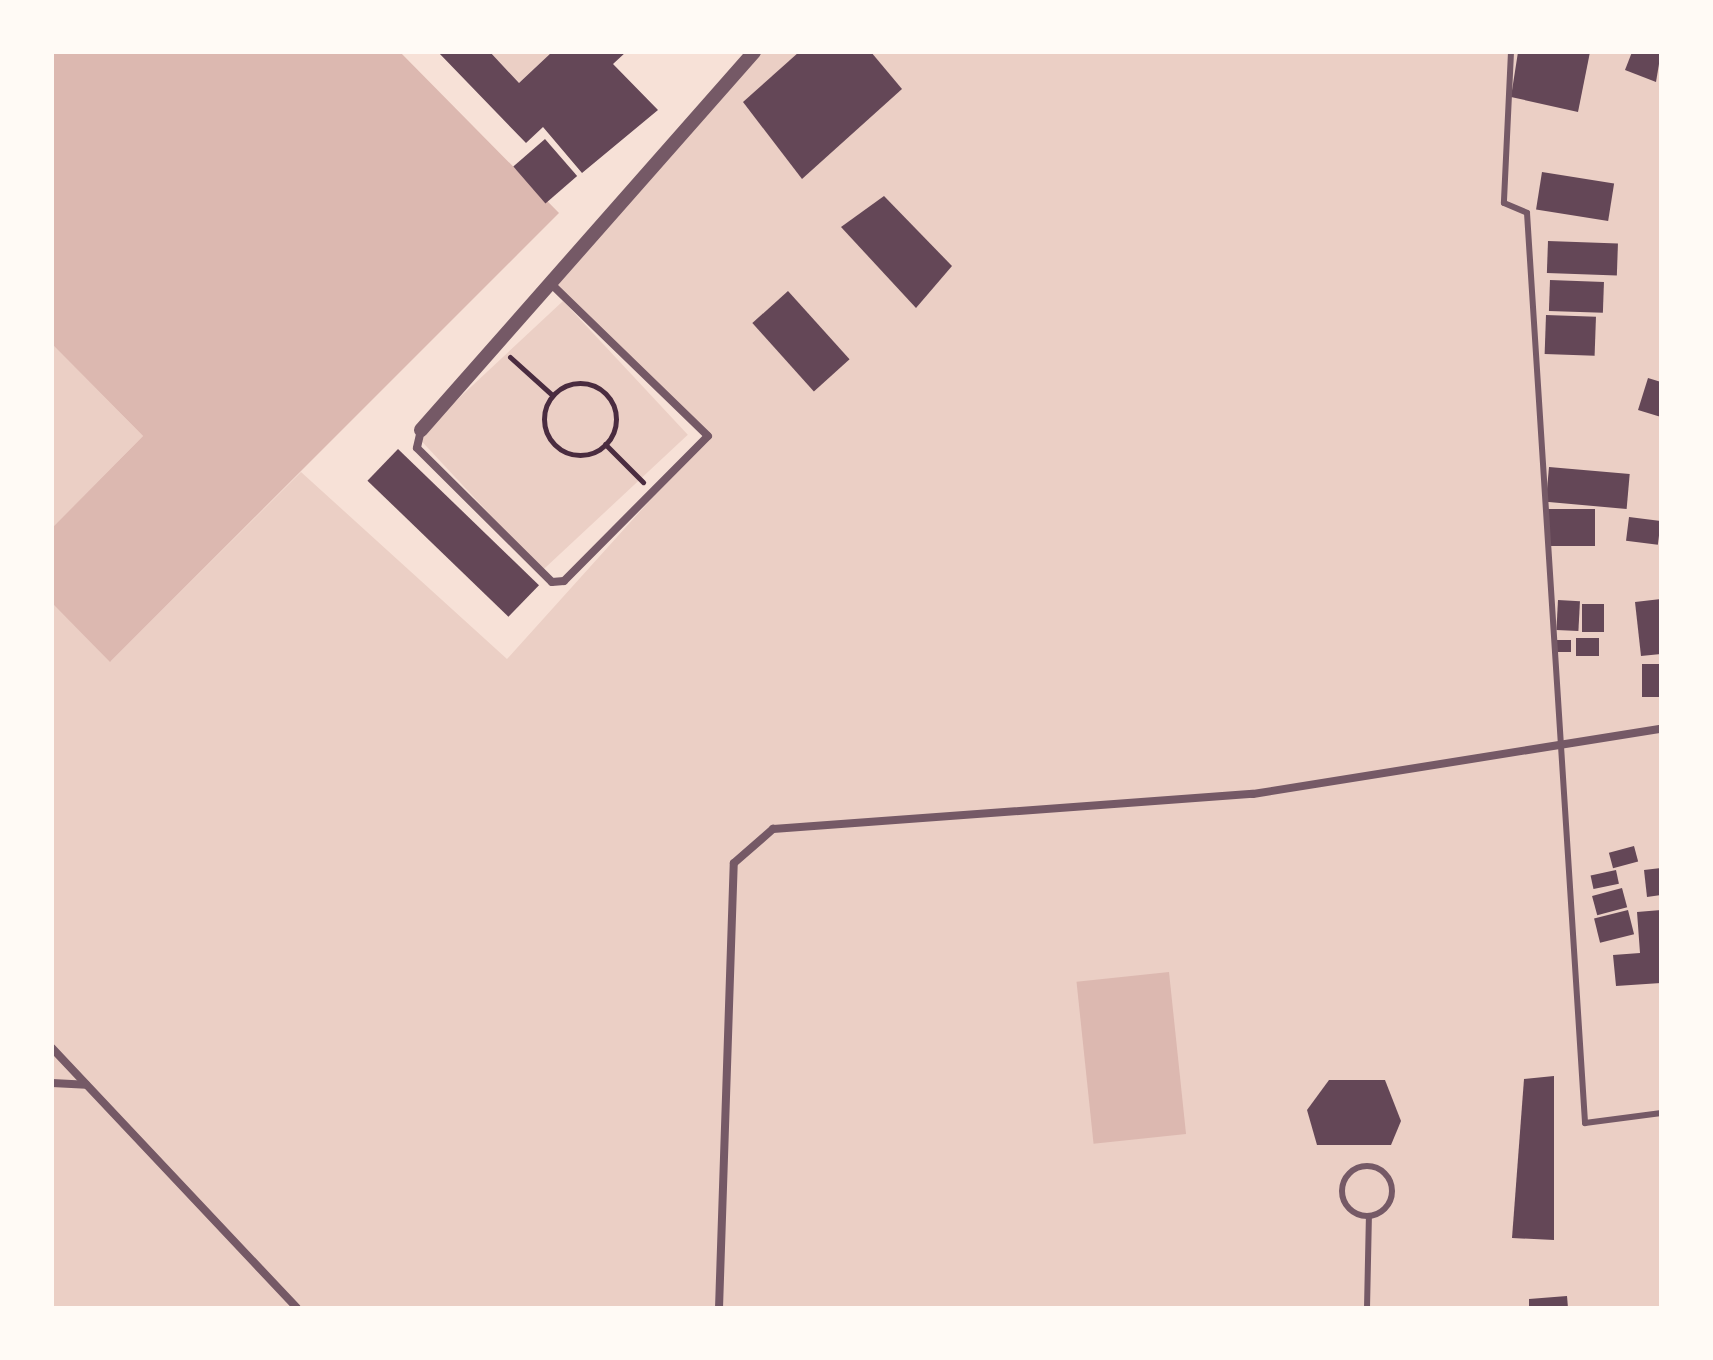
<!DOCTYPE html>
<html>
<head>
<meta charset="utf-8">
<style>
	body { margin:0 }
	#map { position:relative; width:1713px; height:1360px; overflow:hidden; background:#f7e1d7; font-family:"PT Serif",serif }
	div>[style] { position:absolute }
	.green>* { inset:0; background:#ebcfc5; transform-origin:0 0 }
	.water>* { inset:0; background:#dcb8b0; transform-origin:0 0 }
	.building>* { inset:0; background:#644757; transform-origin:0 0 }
	.path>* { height:5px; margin:-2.5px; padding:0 2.5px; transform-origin:2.5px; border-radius:2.5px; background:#4a2c40 }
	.path>.ring { margin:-2.5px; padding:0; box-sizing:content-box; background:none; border:5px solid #4a2c40; border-radius:50% }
	.service>* { height:6px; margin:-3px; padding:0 3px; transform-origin:3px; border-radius:3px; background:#755966 }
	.service>.ring { margin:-3px; padding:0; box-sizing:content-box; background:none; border:6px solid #755966; border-radius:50% }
	.minor>* { height:8px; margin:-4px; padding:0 4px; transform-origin:4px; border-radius:4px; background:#755966 }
	.tertiary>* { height:14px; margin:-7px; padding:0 7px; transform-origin:7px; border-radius:7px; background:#755966 }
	span { translate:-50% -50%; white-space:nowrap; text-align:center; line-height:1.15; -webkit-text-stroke:8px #fffaf5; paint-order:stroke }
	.frame { position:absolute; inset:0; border:54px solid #fffaf5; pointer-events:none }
</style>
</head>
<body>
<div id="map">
	<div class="green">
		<div style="clip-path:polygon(490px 52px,552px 52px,519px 83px)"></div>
		<div style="clip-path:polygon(754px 52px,1661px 52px,1661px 1308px,719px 1308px,733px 898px,715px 1308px,52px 1308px,52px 603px,111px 661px,301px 472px,507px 659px,708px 436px,552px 285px)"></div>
		<div style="left:563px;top:301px;width:183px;height:199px;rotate:47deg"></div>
		<div style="clip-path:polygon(52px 344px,143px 436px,52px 528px)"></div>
	</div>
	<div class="water">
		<div style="clip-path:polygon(52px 52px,400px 52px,559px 213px,110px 662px,52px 603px,52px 528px,143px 436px,52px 344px)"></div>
		<div style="left:1169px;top:972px;width:163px;height:93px;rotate:84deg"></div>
	</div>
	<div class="building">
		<div style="clip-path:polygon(438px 52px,490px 52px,519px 83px,552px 52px,626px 52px,613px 64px,658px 110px,582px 173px,543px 127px,526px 143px)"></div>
		<div style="clip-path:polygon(799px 52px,871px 52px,902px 89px,802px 179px,743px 102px)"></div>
		<div style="clip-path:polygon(1518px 52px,1590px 52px,1578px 112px,1511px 97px)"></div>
		<div style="clip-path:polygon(1632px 52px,1661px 52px,1656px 82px,1625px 70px)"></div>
		<div style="left:545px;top:139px;width:49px;height:42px;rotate:49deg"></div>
		<div style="left:1542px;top:172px;width:73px;height:38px;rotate:9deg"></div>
		<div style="clip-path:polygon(884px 196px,952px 266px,916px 308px,841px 227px)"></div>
		<div style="left:1548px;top:241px;width:70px;height:32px;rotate:2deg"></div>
		<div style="left:1550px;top:280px;width:54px;height:31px;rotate:2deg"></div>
		<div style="left:788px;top:291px;width:92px;height:48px;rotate:48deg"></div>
		<div style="left:1546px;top:315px;width:50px;height:39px;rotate:2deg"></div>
		<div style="clip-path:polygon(1648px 378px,1661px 382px,1661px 417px,1638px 410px)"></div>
		<div style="left:398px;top:449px;width:196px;height:44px;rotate:44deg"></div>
		<div style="left:1549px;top:467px;width:81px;height:35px;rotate:5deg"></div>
		<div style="left:1548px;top:509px;width:47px;height:37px"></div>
		<div style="left:1629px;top:517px;width:32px;height:24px;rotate:7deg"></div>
		<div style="clip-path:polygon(1661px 599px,1661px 654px,1641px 656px,1635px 602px)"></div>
		<div style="left:1558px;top:600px;width:22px;height:30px;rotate:3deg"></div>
		<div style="left:1604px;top:604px;width:28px;height:22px;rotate:90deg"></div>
		<div style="left:1576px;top:638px;width:23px;height:18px"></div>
		<div style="left:1555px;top:640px;width:16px;height:12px"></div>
		<div style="left:1661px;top:664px;width:33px;height:19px;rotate:90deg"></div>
		<div style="left:1634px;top:846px;width:16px;height:26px;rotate:75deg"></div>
		<div style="clip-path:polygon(1661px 868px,1661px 895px,1647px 897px,1644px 870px)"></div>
		<div style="left:1616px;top:870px;width:14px;height:26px;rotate:78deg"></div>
		<div style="left:1622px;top:888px;width:20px;height:31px;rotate:75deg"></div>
		<div style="left:1628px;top:910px;width:25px;height:35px;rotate:76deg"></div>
		<div style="clip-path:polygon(1661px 910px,1661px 983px,1616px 986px,1613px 955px,1640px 953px,1637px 912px)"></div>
		<div style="clip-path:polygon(1554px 1076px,1554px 1240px,1512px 1238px,1524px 1079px)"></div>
		<div style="clip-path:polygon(1329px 1080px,1385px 1080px,1401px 1121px,1391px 1145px,1317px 1145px,1307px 1110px)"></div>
		<div style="clip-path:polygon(1567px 1296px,1568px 1308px,1529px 1308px,1529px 1299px)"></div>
	</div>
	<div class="path">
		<div style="left:510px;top:357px;width:57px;rotate:42.1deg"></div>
		<div class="ring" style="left:544px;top:383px;width:67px;height:67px"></div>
		<div style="left:605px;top:444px;width:54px;rotate:45deg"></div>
	</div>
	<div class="service">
		<div style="left:1511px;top:52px;width:151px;rotate:92.7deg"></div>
		<div style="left:1504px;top:203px;width:25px;rotate:23deg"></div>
		<div style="left:1527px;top:213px;width:912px;rotate:86.35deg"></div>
		<div style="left:1585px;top:1123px;width:77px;rotate:-7.5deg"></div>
		<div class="ring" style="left:1342px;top:1166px;width:44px;height:44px"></div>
		<div style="left:1367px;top:1308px;width:92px;rotate:-88.8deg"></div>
	</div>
	<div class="minor">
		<div style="left:421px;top:430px;width:18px;rotate:103deg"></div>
		<div style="left:417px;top:448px;width:190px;rotate:44.8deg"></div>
		<div style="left:552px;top:582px;width:12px;rotate:-5deg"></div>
		<div style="left:564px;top:581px;width:204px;rotate:-45.2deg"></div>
		<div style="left:708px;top:436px;width:217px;rotate:-135.9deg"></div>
		<div style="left:52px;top:1048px;width:357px;rotate:46.7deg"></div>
		<div style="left:52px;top:1083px;width:34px;rotate:3deg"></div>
		<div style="left:719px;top:1308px;width:445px;rotate:-88.1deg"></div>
		<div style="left:734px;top:863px;width:52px;rotate:-41.1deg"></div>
		<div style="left:773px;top:829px;width:481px;rotate:-4.2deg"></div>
		<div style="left:1253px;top:794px;width:413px;rotate:-9.1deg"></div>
	</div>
	<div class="tertiary">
		<div style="left:421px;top:430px;width:504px;rotate:-48.62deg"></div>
	</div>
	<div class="frame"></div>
</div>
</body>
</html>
